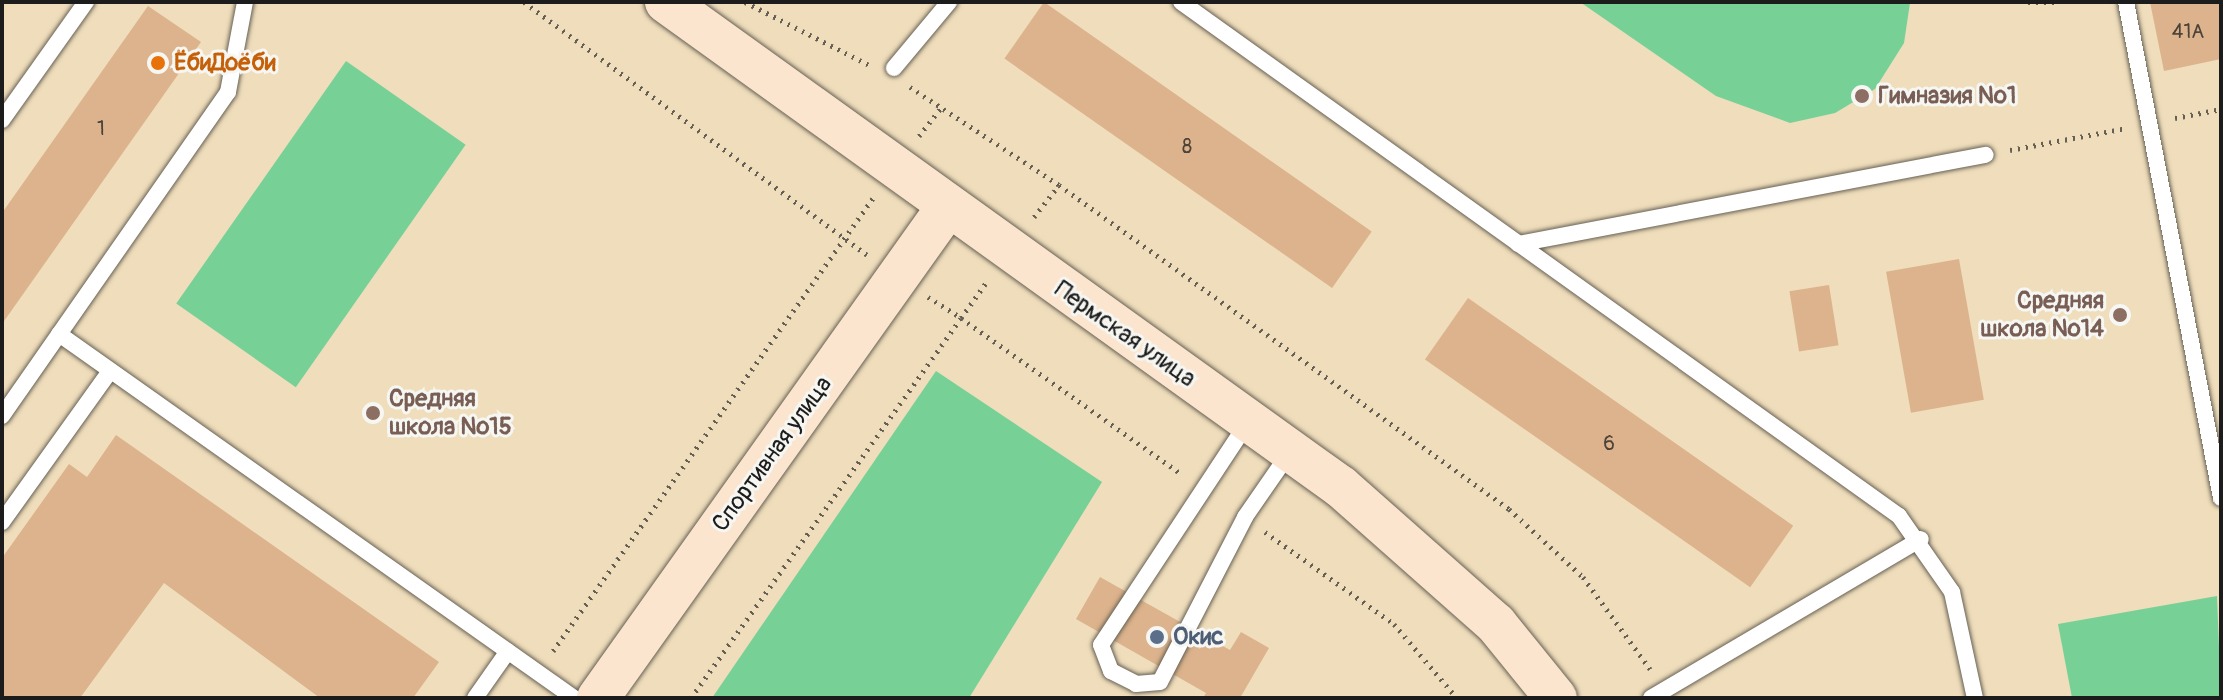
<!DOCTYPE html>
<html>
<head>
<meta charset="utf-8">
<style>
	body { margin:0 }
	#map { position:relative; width:2223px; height:700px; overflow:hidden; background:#efddbb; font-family:Pangolin,sans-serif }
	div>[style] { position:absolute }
	.green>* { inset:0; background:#77d197; transform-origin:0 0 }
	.building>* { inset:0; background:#dcb38c; transform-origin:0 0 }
	.path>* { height:5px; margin-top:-2.5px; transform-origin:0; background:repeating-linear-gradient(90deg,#666054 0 2px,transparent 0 8px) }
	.roads { filter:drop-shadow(0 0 2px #666054) drop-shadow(0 0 2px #666054) }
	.lane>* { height:16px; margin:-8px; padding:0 8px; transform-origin:8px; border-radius:8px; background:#fff }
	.secondary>* { height:42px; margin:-21px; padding:0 21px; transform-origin:21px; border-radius:21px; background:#fce5cf }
	.dots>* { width:22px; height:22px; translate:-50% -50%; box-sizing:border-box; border:4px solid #f6f6f2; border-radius:50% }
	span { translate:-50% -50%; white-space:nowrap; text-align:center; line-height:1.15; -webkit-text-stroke:6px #f6f6f2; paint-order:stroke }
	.number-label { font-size:20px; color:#4c4238 }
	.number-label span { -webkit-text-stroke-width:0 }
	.food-label { font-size:24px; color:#c56008; font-weight:700 }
	.left { translate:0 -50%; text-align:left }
	.education-label { font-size:24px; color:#785e54; font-weight:700 }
	.right { translate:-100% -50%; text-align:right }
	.street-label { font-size:24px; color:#1c1c1c }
	.service-label { font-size:24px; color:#4e5e75; font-weight:700 }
	.frame { position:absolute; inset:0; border:4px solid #1c1c1c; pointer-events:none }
</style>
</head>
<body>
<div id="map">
	<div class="green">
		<div style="clip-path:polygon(1580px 2px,1910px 2px,1910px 3px,1904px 43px,1875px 89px,1835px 113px,1790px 123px,1716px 96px)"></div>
		<div style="left:346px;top:61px;width:146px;height:296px;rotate:35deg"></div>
		<div style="clip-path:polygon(936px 371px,1102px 482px,969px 698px,712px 698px)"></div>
		<div style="clip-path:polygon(2217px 596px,2221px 698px,2072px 698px,2058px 624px)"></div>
	</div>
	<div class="building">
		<div style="left:1044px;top:2px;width:400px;height:69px;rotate:35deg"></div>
		<div style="clip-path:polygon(2150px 2px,2221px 2px,2221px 59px,2164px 71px)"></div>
		<div style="clip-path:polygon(148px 6px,201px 42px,2px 324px,2px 213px)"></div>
		<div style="left:1959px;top:259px;width:143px;height:74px;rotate:80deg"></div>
		<div style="left:1829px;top:285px;width:61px;height:40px;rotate:81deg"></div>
		<div style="left:1468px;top:298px;width:397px;height:75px;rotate:35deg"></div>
		<div style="clip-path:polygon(116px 435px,439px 662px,413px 698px,320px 698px,164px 583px,80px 698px,2px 698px,2px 558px,69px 464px,87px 477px)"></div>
		<div style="clip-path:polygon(1100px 577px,1230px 650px,1241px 632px,1269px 648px,1240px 698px,1203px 698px,1206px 693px,1076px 619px)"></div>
	</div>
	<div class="path">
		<div style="left:524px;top:2px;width:426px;rotate:36.4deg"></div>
		<div style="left:745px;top:2px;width:139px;rotate:26.9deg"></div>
		<div style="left:2028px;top:2px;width:30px"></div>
		<div style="left:910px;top:87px;width:178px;rotate:33.3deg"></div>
		<div style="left:2175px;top:118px;width:47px;rotate:-11.1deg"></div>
		<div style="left:919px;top:136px;width:39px;rotate:-52deg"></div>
		<div style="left:2010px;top:150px;width:118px;rotate:-10.7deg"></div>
		<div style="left:1034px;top:217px;width:41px;rotate:-52deg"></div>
		<div style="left:1059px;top:185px;width:555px;rotate:35.75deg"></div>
		<div style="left:1509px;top:509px;width:100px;rotate:42.6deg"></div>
		<div style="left:1583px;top:577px;width:114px;rotate:53.9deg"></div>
		<div style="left:928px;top:297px;width:39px;rotate:32deg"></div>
		<div style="left:961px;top:318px;width:47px;rotate:-54.6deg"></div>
		<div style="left:1265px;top:532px;width:158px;rotate:35.5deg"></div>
		<div style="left:1394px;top:624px;width:97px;rotate:49.6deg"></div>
		<div style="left:553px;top:651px;width:555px;rotate:-54.76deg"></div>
		<div style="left:691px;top:698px;width:466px;rotate:-54.6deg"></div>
		<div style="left:961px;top:318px;width:270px;rotate:35.3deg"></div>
	</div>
	<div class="roads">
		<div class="lane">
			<div style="left:1181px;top:2px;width:883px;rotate:35.6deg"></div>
			<div style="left:1899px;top:516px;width:93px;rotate:55.1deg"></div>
			<div style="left:1952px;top:592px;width:108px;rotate:77.8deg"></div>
			<div style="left:2126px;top:2px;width:505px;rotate:79.16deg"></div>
			<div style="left:894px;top:68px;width:86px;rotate:-50.2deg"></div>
			<div style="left:2px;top:120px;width:145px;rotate:-54.6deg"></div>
			<div style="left:1518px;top:244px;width:476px;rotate:-10.8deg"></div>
			<div style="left:59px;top:334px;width:631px;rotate:35.25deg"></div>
			<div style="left:2px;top:416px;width:395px;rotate:-55.1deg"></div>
			<div style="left:228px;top:92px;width:92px;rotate:-79.3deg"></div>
			<div style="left:1248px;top:422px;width:267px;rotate:123.4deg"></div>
			<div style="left:1101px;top:645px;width:28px;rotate:69deg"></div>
			<div style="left:1111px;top:671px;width:28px;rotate:27deg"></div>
			<div style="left:1136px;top:684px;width:24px;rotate:-5deg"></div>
			<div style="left:1160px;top:682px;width:186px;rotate:-62.7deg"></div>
			<div style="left:1245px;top:517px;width:79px;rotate:-55.3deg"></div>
			<div style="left:2px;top:522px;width:186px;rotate:-54.4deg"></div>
			<div style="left:475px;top:698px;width:57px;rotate:-54.9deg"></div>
			<div style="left:1651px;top:698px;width:313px;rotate:-30.5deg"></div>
		</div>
		<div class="secondary">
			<div style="left:666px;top:2px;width:831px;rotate:35.7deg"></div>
			<div style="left:1341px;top:487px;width:207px;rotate:41.5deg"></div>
			<div style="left:1496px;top:624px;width:95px;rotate:51deg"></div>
			<div style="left:598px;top:698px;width:600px;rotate:-54.56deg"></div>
		</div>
	</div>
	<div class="dots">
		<div style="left:158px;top:63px;background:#e8710a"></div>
		<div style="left:1862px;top:96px;background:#8d6e63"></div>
		<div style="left:2120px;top:315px;background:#8d6e63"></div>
		<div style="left:373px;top:413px;background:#8d6e63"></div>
		<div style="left:1157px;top:637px;background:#5c6f8a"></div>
	</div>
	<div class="number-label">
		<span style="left:2188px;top:31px">41А</span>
		<span style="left:101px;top:128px">1</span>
		<span style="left:1187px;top:146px">8</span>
		<span style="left:1609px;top:443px">6</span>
	</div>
	<div class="food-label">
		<span class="left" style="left:174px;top:63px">ЁбиДоёби</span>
	</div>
	<div class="education-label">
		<span class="left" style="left:1878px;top:96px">Гимназия №1</span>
		<span class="right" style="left:2104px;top:315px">Средняя<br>школа №14</span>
		<span class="left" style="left:389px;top:413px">Средняя<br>школа №15</span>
	</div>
	<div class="street-label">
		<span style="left:1125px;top:334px;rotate:35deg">Пермская улица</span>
		<span style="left:772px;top:454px;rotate:-54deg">Спортивная улица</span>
	</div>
	<div class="service-label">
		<span class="left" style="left:1173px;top:637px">Окис</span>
	</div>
	<div class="frame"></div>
</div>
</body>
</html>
